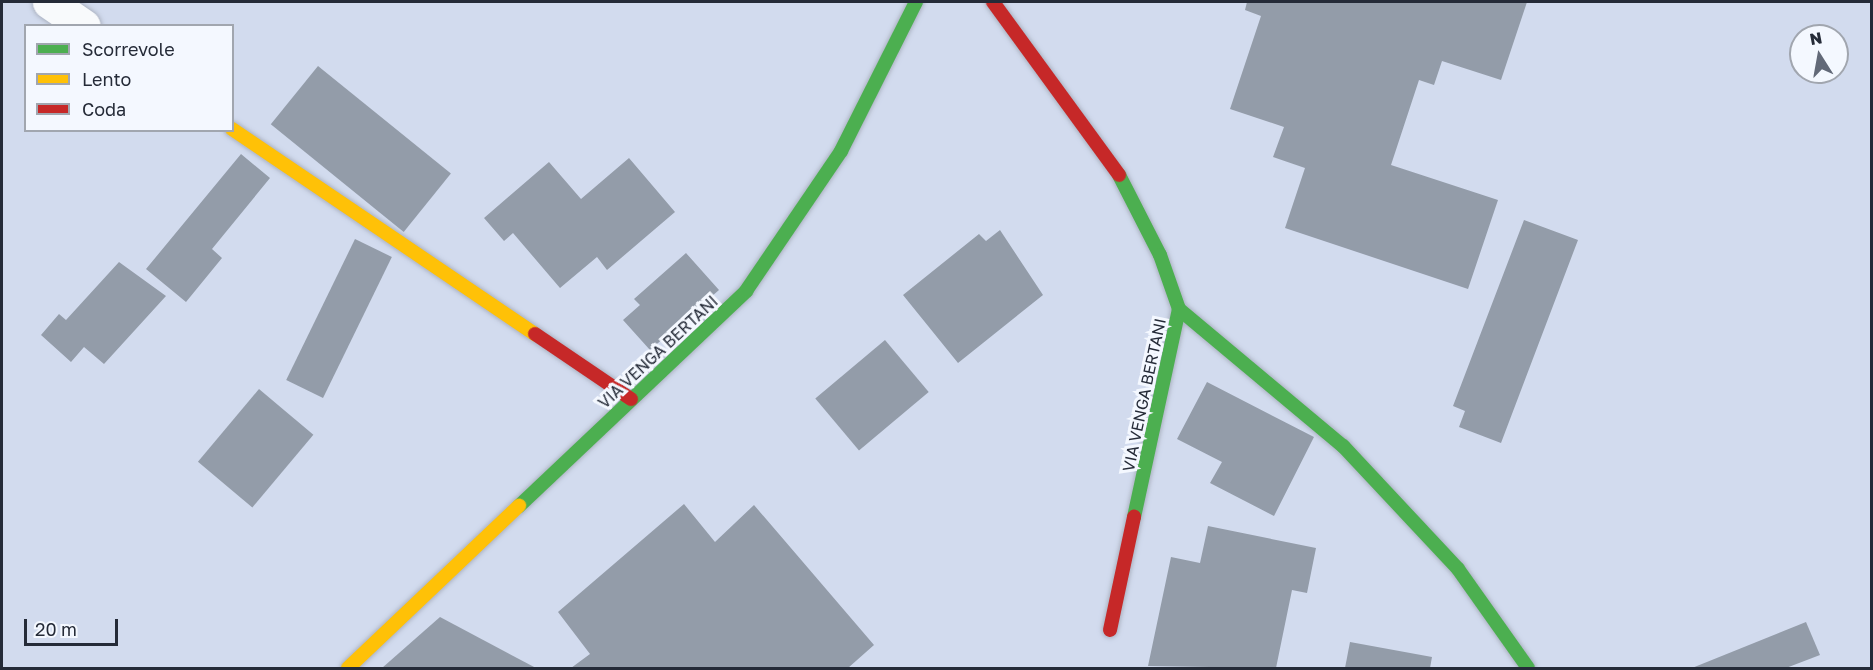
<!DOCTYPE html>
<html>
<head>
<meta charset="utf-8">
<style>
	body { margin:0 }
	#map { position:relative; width:1873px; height:670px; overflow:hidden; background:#d2dbee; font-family:"Golos Text",sans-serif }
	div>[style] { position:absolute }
	.building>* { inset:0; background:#939ca9; transform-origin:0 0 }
	.roads { filter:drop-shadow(0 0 2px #acb3c2) drop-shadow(0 0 2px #acb3c2) }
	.street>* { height:33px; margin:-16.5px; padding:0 16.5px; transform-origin:16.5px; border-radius:16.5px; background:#f8fafc }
	.fast>* { height:14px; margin:-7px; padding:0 7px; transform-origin:7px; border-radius:7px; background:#4caf50 }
	.slow>* { height:14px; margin:-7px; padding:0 7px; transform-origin:7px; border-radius:7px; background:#ffc107 }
	.jam>* { height:14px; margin:-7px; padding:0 7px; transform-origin:7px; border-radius:7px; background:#c62828 }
	span { translate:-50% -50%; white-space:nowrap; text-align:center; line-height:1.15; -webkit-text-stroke:6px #f4f8ff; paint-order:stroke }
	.street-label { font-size:16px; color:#252b38 }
	.frame { position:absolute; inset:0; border:3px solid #252b38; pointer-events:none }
	.legend { position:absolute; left:24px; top:24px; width:210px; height:108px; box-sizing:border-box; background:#f4f8ff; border:2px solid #a1a6af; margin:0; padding:8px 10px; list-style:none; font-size:18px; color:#252b38 }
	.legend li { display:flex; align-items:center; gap:12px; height:30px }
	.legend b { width:30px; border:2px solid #a1a6af }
	.north { position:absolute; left:1789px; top:24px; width:60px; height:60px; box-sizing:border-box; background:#f4f8ff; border:2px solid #a1a6af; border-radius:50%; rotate:349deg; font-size:16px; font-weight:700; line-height:24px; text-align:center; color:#252b38 }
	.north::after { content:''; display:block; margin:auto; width:21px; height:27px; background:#626978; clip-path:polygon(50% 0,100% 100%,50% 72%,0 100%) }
	.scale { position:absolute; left:24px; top:619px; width:94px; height:27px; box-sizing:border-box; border:3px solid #252b38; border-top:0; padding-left:8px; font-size:18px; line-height:21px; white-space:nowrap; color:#252b38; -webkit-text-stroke:4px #f4f8ff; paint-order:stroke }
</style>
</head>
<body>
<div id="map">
	<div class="building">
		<div style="clip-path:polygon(1247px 2px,1527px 2px,1501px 80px,1442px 61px,1434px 85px,1419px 80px,1391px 165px,1498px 200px,1468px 289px,1285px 228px,1305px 168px,1273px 157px,1284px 127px,1230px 109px,1261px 16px,1245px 10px)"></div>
		<div style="left:318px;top:66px;width:171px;height:75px;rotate:39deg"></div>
		<div style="clip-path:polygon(241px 154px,270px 178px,212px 249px,222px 258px,186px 302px,146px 269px)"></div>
		<div style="clip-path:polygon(629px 158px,675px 212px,607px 270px,597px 257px,560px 288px,513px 233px,504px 241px,484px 218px,549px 162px,581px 199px)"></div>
		<div style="clip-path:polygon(1524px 220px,1578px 240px,1501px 443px,1459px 427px,1465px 411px,1453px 406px)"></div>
		<div style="clip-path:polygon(1000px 230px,1043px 295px,958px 363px,903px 295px,979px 234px,986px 241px)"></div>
		<div style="left:355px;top:239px;width:41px;height:157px;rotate:26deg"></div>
		<div style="clip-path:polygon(686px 253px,719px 290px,650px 350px,623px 320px,640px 305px,634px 299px)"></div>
		<div style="clip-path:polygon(119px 262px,166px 296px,104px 364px,84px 347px,71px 362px,41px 335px,59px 314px,66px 320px)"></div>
		<div style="left:885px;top:340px;width:68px;height:91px;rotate:50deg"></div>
		<div style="clip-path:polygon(1207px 382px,1314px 437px,1274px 516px,1210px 483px,1222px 462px,1177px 439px)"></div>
		<div style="left:259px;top:389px;width:71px;height:95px;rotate:40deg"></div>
		<div style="clip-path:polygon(684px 504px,715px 542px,754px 505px,874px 645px,848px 668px,571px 668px,590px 654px,558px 612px)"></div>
		<div style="clip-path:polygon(1208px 526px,1316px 548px,1307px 593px,1292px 590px,1276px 668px,1148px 666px,1171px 557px,1200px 563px)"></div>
		<div style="clip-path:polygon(440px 617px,536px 668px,382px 668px)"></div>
		<div style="clip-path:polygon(1806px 622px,1820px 655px,1786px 668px,1692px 668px)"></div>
		<div style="clip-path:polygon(1350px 642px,1432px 657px,1430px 668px,1345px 668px)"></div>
	</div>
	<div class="roads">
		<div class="street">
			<div style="left:49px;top:2px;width:42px;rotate:34.4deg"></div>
		</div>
		<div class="fast">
			<div style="left:1119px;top:175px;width:90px;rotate:62.9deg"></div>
			<div style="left:1160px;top:255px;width:57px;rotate:70.6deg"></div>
			<div style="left:1179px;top:309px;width:213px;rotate:102.2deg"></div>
			<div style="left:1179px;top:309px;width:214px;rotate:39.9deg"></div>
			<div style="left:1343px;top:446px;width:168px;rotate:46.9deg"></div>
			<div style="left:1458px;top:569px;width:121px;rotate:54.7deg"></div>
			<div style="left:519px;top:506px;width:313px;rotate:-43.4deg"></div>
			<div style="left:746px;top:291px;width:169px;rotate:-55.8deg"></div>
			<div style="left:841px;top:151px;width:167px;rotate:-63.3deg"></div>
		</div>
		<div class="slow">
			<div style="left:232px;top:129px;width:366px;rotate:34.1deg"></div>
			<div style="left:348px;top:668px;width:236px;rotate:-43.5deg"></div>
		</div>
		<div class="jam">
			<div style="left:993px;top:2px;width:214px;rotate:53.9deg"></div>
			<div style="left:535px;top:334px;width:116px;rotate:34.1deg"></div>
			<div style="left:1110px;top:630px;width:116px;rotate:-78deg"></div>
		</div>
	</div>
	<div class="street-label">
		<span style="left:658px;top:352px;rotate:-43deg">VIA VENGA BERTANI</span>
		<span style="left:1144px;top:395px;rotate:-78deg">VIA VENGA BERTANI</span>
	</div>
	<div class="frame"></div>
	<ul class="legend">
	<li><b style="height:8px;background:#4caf50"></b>Scorrevole</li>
	<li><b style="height:8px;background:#ffc107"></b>Lento</li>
	<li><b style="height:8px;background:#c62828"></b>Coda</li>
	</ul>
	<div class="north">N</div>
	<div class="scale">20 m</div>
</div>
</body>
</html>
